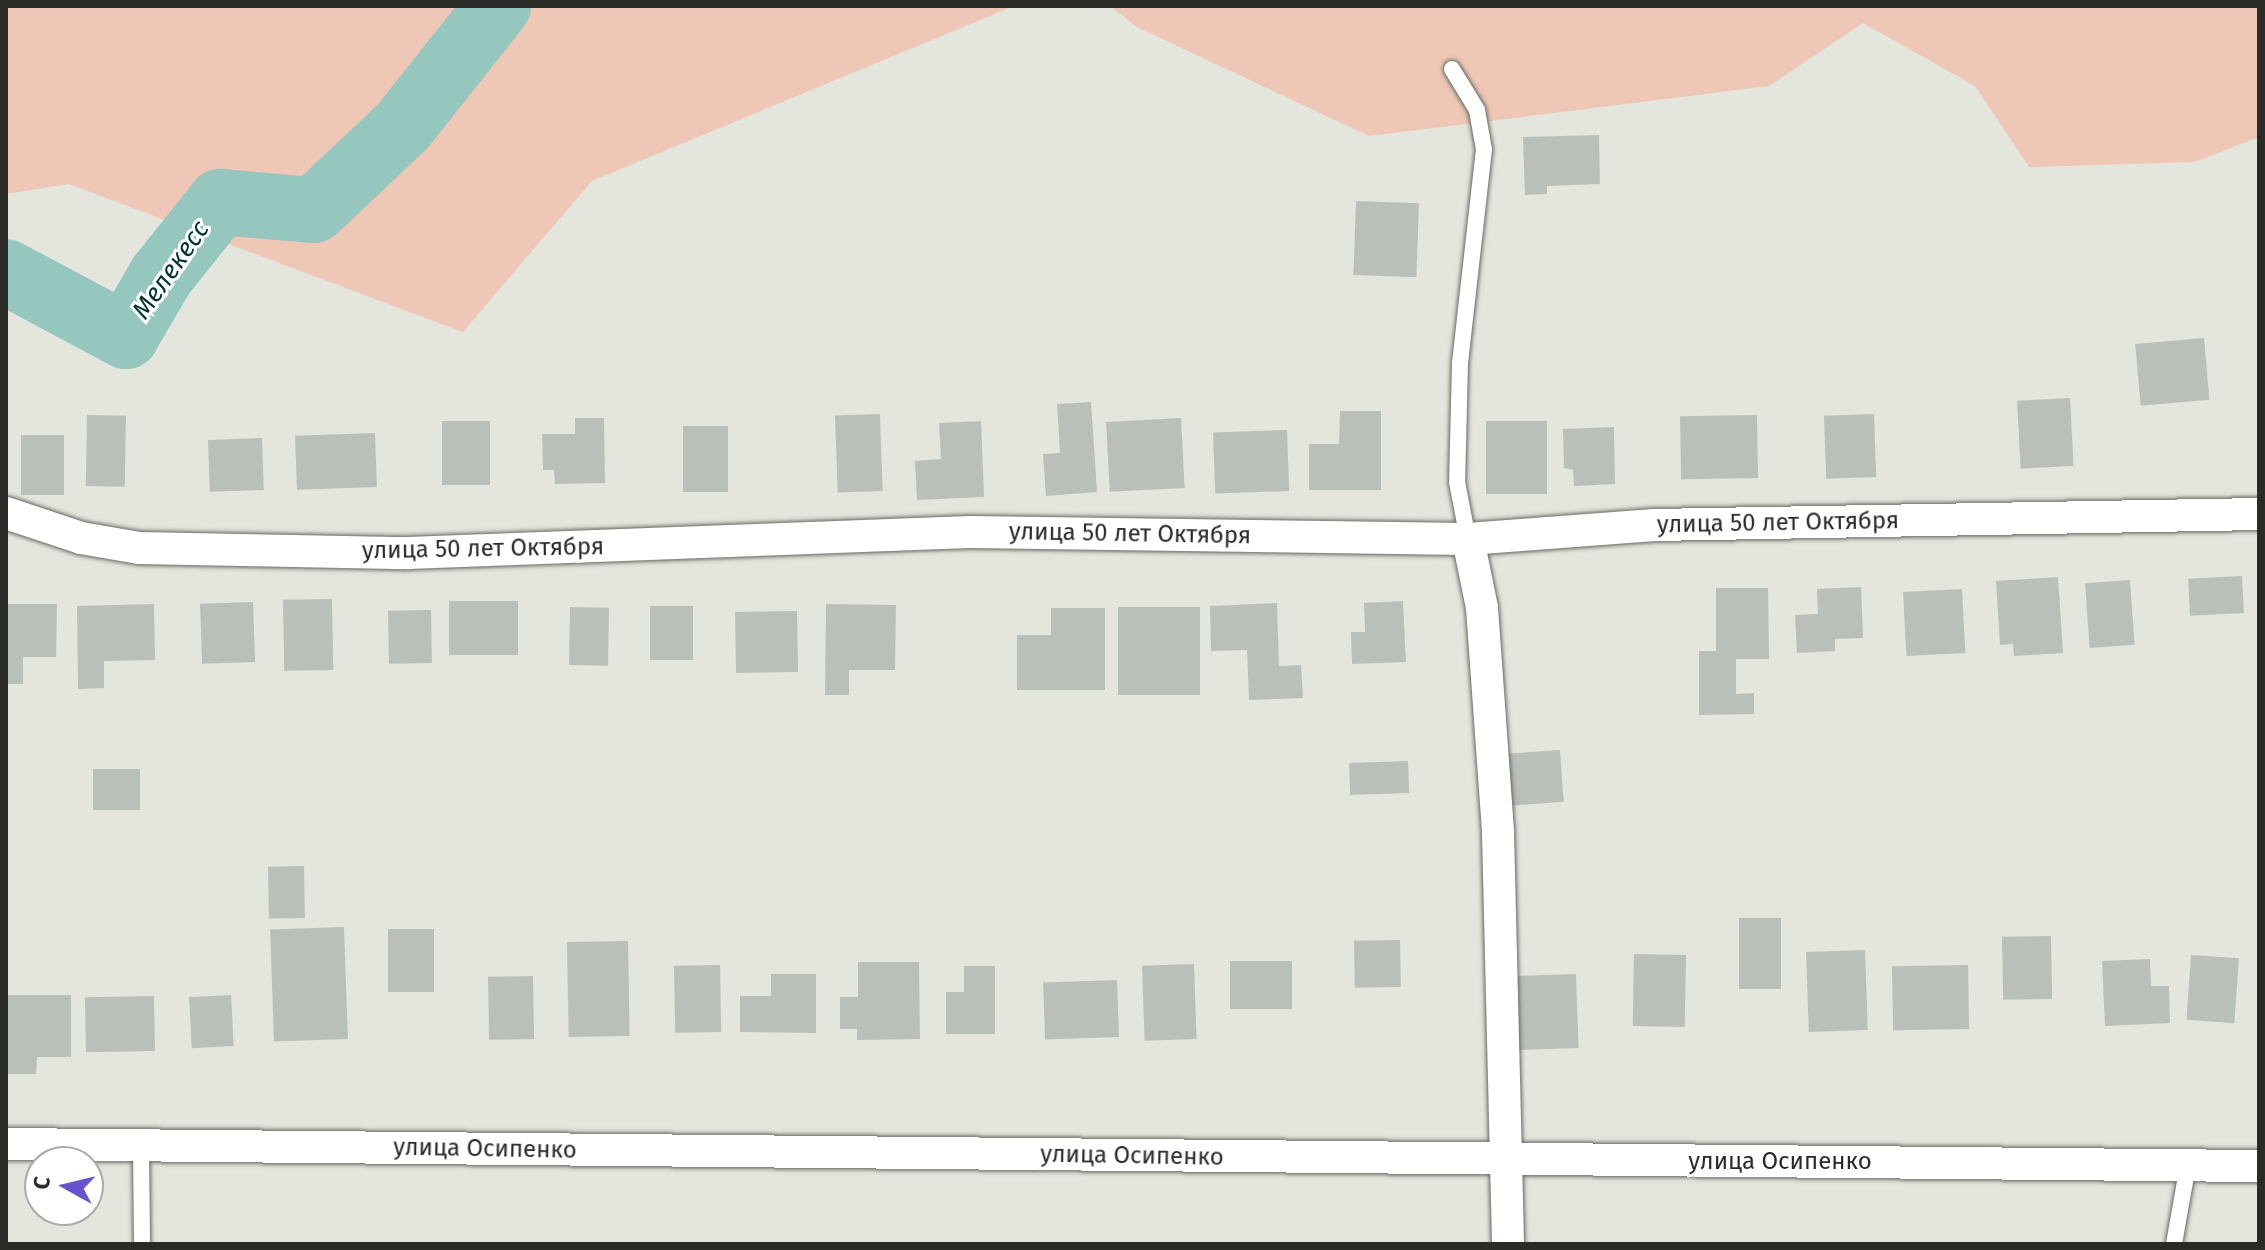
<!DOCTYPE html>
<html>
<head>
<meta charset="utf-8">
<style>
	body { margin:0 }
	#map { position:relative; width:2265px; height:1250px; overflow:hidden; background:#e4e5dd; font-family:"Fira Sans",sans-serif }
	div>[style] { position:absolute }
	.green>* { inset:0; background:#efc7b6 }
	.river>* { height:66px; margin:-33px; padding:0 33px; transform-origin:33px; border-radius:33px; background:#95c7be }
	.building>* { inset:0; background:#b9c0ba; transform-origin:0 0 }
	.roads { filter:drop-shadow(0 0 2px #696a63) drop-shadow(0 0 2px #696a63) }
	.lane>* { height:16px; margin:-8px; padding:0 8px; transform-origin:8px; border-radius:8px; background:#fff }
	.street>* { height:32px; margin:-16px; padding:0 16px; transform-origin:16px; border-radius:16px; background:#fff }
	span { translate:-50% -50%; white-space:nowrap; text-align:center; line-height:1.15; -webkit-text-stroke:6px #fff; paint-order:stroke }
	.street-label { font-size:24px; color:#2a2a27 }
	.water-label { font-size:26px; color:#02332d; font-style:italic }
	.frame { position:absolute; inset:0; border:8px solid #2a2a27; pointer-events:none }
	.north { position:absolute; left:24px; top:1146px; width:80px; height:80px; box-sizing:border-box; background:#fff; border:2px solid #aaaaa9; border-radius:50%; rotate:278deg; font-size:22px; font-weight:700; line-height:32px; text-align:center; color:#2a2a27 }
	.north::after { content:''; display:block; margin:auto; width:28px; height:36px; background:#6654ce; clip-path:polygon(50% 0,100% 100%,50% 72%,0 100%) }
</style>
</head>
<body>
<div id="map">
	<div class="green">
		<div style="clip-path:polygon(6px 6px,1014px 6px,592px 181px,463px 332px,69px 184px,6px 194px)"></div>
		<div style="clip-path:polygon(1110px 6px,2259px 6px,2259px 137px,2195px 162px,2029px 167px,1975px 86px,1863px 23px,1769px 86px,1369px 136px,1137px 27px)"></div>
	</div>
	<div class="river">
		<div style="left:6px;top:272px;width:136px;rotate:28.1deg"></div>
		<div style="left:126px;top:336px;width:69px;rotate:-59.7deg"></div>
		<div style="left:161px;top:276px;width:95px;rotate:-51.4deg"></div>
		<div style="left:220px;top:202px;width:94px;rotate:4.9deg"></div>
		<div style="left:314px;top:210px;width:122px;rotate:-43.3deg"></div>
		<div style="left:403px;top:126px;width:153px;rotate:-51.6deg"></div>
	</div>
	<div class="building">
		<div style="clip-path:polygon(1599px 135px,1600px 184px,1547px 186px,1547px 194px,1525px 195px,1523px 137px)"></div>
		<div style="left:1356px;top:201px;width:63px;height:74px;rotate:2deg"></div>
		<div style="left:2204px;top:338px;width:62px;height:69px;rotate:85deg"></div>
		<div style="left:2070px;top:398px;width:68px;height:53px;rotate:87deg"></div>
		<div style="clip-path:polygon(1091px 402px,1097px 492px,1046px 496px,1043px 454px,1060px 453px,1057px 404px)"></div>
		<div style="clip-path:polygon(1340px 411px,1381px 411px,1381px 490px,1309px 490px,1309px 444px,1339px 444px)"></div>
		<div style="left:880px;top:414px;width:77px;height:45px;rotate:88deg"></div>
		<div style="left:1874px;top:414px;width:63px;height:50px;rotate:88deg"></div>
		<div style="left:87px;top:415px;width:39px;height:71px;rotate:1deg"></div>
		<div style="left:1757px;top:415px;width:63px;height:77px;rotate:89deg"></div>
		<div style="clip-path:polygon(575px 418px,604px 418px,605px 483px,555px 484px,554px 470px,543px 470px,542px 434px,575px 434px)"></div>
		<div style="left:1181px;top:418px;width:70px;height:75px;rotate:87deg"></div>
		<div style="left:442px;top:421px;width:48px;height:64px"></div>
		<div style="clip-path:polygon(981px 421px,984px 497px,917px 500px,915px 461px,941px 459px,939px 423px)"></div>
		<div style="left:1486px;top:421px;width:61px;height:73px"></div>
		<div style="left:728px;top:426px;width:66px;height:45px;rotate:90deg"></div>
		<div style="clip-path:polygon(1614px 427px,1615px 484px,1574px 486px,1573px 470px,1564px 468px,1563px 429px)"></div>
		<div style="left:1287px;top:430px;width:61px;height:74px;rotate:88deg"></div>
		<div style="left:375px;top:433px;width:54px;height:80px;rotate:88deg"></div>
		<div style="left:21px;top:435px;width:43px;height:60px"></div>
		<div style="left:262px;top:438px;width:52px;height:54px;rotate:88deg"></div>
		<div style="left:2242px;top:576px;width:37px;height:54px;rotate:87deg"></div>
		<div style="clip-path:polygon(2058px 577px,2063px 653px,2014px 656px,2013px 644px,2000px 645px,1996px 581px)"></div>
		<div style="left:2130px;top:580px;width:65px;height:45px;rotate:86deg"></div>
		<div style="clip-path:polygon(1861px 587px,1863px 638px,1835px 639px,1835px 651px,1797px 653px,1795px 615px,1818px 614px,1817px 589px)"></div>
		<div style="clip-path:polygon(1716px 588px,1768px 588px,1769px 659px,1736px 659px,1736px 694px,1754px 693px,1754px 714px,1699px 715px,1699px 651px,1716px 651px)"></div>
		<div style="left:1962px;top:589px;width:64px;height:59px;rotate:87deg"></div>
		<div style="left:332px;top:599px;width:71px;height:49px;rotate:89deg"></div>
		<div style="left:518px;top:601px;width:54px;height:69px;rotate:90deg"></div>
		<div style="clip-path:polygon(1403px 601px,1406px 662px,1352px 664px,1351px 632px,1365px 632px,1364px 603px)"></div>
		<div style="left:253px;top:602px;width:60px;height:53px;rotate:88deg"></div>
		<div style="clip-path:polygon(1277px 603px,1279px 666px,1301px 665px,1303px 698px,1249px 700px,1247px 650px,1211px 651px,1210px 606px)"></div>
		<div style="clip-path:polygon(6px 604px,57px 604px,56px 657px,23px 657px,23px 684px,6px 684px)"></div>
		<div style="clip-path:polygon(154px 604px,155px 660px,104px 661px,104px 688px,78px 689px,77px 606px)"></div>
		<div style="clip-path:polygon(826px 604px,896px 605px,895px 670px,849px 670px,849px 695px,825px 695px)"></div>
		<div style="left:650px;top:606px;width:43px;height:54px"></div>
		<div style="left:570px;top:607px;width:39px;height:58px;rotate:1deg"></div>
		<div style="left:1118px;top:607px;width:82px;height:88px"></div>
		<div style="clip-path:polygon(1051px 608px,1105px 608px,1105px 690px,1017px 690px,1017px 635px,1051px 635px)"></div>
		<div style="left:431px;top:610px;width:53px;height:43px;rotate:89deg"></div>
		<div style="left:797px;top:611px;width:61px;height:62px;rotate:89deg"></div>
		<div style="left:1560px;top:750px;width:52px;height:55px;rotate:86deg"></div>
		<div style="left:1408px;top:761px;width:32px;height:59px;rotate:88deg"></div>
		<div style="left:93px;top:769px;width:47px;height:41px"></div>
		<div style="left:304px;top:866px;width:52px;height:36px;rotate:89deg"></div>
		<div style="left:1739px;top:918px;width:42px;height:71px"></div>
		<div style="left:344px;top:927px;width:112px;height:74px;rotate:88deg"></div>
		<div style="left:434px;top:929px;width:63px;height:46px;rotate:90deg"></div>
		<div style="left:2051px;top:936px;width:63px;height:49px;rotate:89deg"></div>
		<div style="left:1400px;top:940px;width:47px;height:46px;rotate:89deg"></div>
		<div style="left:628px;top:941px;width:95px;height:61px;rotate:89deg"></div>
		<div style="left:1865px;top:950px;width:80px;height:59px;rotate:88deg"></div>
		<div style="left:1634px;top:954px;width:52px;height:72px;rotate:1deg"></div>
		<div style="left:2191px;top:955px;width:48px;height:65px;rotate:4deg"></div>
		<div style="clip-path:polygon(2150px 959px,2151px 986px,2169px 986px,2170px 1023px,2105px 1026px,2102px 961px)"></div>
		<div style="left:1292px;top:961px;width:48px;height:62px;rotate:90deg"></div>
		<div style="clip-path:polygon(858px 962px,919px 962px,920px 1039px,857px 1040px,857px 1029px,840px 1029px,840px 997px,858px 997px)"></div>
		<div style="left:1194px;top:964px;width:75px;height:52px;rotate:88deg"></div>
		<div style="left:720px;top:965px;width:67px;height:46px;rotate:89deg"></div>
		<div style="left:1968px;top:965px;width:64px;height:76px;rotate:89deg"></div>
		<div style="clip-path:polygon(964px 966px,995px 966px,995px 1034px,946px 1034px,946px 992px,964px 992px)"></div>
		<div style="clip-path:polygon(771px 974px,816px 974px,816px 1033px,740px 1032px,740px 996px,771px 996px)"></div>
		<div style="left:1576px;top:974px;width:74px;height:61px;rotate:88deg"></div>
		<div style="left:533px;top:976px;width:63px;height:45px;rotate:89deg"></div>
		<div style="left:1117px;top:980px;width:57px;height:74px;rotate:88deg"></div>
		<div style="clip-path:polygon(6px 995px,71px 995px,71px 1057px,37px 1057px,36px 1074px,6px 1074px)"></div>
		<div style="left:231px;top:995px;width:51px;height:42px;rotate:87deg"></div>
		<div style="left:154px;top:996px;width:55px;height:69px;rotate:89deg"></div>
	</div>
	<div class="roads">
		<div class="lane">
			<div style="left:1452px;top:69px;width:48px;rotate:58.6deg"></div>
			<div style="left:1477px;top:110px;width:40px;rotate:80deg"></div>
			<div style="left:1484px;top:149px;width:215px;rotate:96.4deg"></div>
			<div style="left:1460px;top:363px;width:119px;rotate:91.4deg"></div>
			<div style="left:1457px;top:482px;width:58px;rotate:79.1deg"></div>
			<div style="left:141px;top:1146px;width:98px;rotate:89.4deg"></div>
			<div style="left:2174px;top:1244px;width:80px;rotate:-80deg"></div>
		</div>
		<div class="street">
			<div style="left:6px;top:513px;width:79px;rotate:18.4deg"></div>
			<div style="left:81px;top:538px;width:59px;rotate:9.8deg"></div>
			<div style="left:139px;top:548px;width:269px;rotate:1.1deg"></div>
			<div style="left:408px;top:553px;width:563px;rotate:-2.14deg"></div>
			<div style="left:971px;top:532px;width:497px;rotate:0.8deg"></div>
			<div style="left:1468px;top:539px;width:187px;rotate:-4.3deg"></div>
			<div style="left:1654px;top:525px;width:605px;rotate:-1.04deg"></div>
			<div style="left:1468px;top:539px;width:70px;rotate:78.5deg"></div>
			<div style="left:1482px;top:608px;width:226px;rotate:85.9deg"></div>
			<div style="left:1498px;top:833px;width:411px;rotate:88.6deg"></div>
			<div style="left:6px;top:1144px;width:2253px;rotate:0.56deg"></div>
		</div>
	</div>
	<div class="street-label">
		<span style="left:1778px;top:523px;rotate:-1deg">улица 50 лет Октября</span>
		<span style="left:1130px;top:534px;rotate:1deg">улица 50 лет Октября</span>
		<span style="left:483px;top:549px;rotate:-1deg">улица 50 лет Октября</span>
		<span style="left:485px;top:1149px;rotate:1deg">улица Осипенко</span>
		<span style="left:1132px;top:1156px;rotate:1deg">улица Осипенко</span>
		<span style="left:1780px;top:1162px">улица Осипенко</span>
	</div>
	<div class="water-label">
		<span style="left:171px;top:270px;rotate:-55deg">Мелекесс</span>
	</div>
	<div class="frame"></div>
	<div class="north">С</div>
</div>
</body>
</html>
